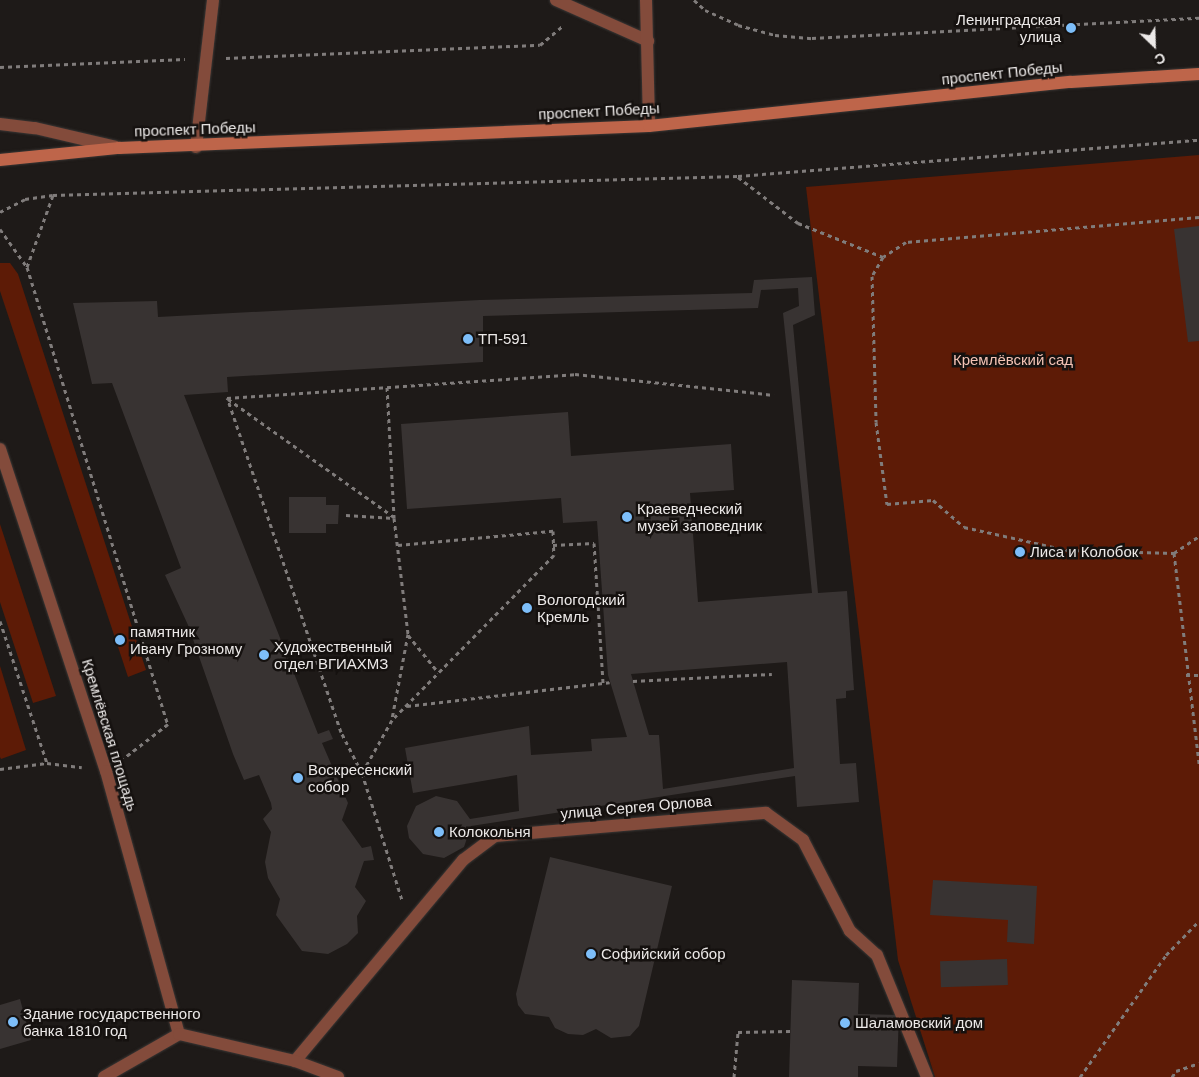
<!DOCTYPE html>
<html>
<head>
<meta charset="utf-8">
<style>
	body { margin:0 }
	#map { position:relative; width:1199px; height:1077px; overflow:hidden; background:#1e1a18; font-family:Arial,sans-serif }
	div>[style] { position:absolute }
	.green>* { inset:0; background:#5d1b06 }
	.building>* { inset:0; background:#383332; transform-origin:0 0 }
	.path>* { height:3px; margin-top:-1.5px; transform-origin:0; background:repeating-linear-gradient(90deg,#807c7b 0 4px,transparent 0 8px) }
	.roads { filter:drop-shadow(0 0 1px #3b3735) drop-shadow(0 0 1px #3b3735) }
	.service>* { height:12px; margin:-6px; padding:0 6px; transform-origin:6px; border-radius:6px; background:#834b3b }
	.pedestrian>* { height:12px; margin:-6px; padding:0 6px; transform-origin:6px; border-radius:6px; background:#834b3b }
	.minor>* { height:12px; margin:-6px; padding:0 6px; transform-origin:6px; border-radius:6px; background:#834b3b }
	.tertiary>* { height:12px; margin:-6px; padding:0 6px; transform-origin:6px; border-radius:6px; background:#834b3b }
	.secondary>* { height:12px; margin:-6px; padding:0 6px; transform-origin:6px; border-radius:6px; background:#be654a }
	.dots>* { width:14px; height:14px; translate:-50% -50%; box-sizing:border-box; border:2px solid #15110f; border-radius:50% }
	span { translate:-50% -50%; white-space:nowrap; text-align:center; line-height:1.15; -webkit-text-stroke:5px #15110f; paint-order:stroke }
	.poi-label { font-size:15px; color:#ece9e8 }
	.right { translate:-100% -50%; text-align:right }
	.left { translate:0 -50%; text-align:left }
	.street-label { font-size:15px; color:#ece9e8 }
	.park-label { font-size:15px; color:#f4c3b5 }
	.north { position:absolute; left:1129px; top:20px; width:50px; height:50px; -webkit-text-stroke:4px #15110f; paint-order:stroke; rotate:156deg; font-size:14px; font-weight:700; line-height:20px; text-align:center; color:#ece9e8 }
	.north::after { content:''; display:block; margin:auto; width:18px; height:22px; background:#ece9e8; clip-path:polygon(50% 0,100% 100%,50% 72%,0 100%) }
</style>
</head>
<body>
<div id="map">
	<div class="green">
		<div style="clip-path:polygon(1199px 155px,1199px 1077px,935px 1077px,898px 960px,806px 187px)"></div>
		<div style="clip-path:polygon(0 263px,10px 263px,18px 274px,146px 670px,128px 677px,0 291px)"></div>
		<div style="clip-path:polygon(0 524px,56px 696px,33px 703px,0 602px)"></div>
		<div style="clip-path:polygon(0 666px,26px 750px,1px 759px,0 757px)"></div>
	</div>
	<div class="building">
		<div style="clip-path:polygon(1199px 226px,1199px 341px,1188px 342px,1174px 229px)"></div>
		<div style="clip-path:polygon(evenodd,812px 277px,815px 315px,793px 325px,818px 593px,847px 591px,854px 690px,846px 691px,846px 698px,836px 699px,840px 764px,856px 763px,859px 802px,797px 807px,795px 776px,471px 826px,464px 847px,444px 858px,423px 854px,409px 838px,407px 826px,416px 806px,436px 796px,457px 801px,470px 819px,519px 811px,517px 775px,413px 793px,405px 748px,529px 726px,531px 755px,592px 751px,591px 739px,627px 737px,608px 675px,597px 521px,563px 523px,561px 498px,407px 509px,401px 424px,568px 412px,571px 456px,731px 444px,734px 490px,690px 493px,698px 602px,812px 593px,783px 313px,799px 306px,798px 288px,761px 290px,758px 308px,483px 316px,483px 362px,227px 377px,228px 392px,184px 395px,318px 734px,329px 730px,333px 739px,322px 743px,348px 803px,342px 820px,362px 848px,371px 846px,374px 860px,364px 861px,355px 887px,366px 901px,357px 916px,358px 933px,347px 944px,328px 954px,302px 951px,276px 915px,280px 899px,268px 878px,265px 862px,271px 832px,263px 819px,272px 809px,271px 803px,259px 775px,244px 780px,233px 754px,188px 625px,165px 575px,181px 568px,112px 383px,92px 384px,73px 303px,157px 301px,158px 317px,480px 300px,752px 293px,754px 280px,812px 277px,787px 662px,794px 768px,663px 789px,659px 735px,649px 735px,631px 674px,787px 662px)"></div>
		<div style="clip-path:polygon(289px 497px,326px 497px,326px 505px,339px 505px,338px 524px,326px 524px,326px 533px,289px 533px)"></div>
		<div style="clip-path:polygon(550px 857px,672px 886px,639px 1026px,630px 1036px,611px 1038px,596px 1029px,583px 1035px,568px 1034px,555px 1028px,549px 1017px,525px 1014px,518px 1005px,516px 994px)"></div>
		<div style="clip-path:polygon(933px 880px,1037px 886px,1034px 944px,1007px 942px,1008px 920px,930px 915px)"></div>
		<div style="left:1007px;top:959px;width:26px;height:67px;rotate:88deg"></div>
		<div style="clip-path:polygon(792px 980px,859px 983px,858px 1014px,899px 1015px,897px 1067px,858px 1066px,858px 1077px,789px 1077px)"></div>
		<div style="clip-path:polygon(20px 999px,31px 1040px,0 1049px,0 1005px)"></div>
	</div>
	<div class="path">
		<div style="left:694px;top:0;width:15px;rotate:42deg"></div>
		<div style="left:705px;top:10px;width:36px;rotate:24deg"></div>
		<div style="left:738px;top:25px;width:38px;rotate:15deg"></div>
		<div style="left:775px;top:35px;width:37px;rotate:5deg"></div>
		<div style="left:812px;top:38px;width:388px;rotate:-3deg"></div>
		<div style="left:226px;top:58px;width:314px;rotate:-2.4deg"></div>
		<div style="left:540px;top:45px;width:30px;rotate:-40deg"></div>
		<div style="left:0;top:67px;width:185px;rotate:-2.5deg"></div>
		<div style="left:738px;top:177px;width:76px;rotate:37.5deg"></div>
		<div style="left:798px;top:223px;width:92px;rotate:21.8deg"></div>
		<div style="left:0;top:212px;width:28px;rotate:-27deg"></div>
		<div style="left:25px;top:199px;width:28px;rotate:-8deg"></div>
		<div style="left:53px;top:195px;width:685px;rotate:-1.59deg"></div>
		<div style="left:738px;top:176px;width:462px;rotate:-4.5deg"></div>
		<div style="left:1199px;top:217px;width:294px;rotate:175.1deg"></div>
		<div style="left:906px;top:242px;width:27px;rotate:147deg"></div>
		<div style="left:883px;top:257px;width:22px;rotate:120deg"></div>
		<div style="left:872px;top:276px;width:146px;rotate:88.4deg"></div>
		<div style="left:876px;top:422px;width:83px;rotate:82.4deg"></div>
		<div style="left:887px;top:504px;width:46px;rotate:-5deg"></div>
		<div style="left:933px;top:500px;width:41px;rotate:41.1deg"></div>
		<div style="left:964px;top:527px;width:106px;rotate:12.6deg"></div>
		<div style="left:1067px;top:550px;width:107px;rotate:1.6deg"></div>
		<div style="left:1174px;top:553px;width:30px;rotate:-34deg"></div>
		<div style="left:0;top:229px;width:47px;rotate:54.6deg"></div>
		<div style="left:27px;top:267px;width:478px;rotate:72.9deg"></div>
		<div style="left:168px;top:724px;width:56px;rotate:142.3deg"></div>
		<div style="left:27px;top:267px;width:77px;rotate:-70.1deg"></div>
		<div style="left:387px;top:387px;width:131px;rotate:86.9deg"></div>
		<div style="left:394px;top:518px;width:117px;rotate:83.1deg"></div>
		<div style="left:408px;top:634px;width:86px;rotate:100.7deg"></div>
		<div style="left:228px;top:399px;width:204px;rotate:35.4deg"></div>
		<div style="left:346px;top:515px;width:48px;rotate:3.6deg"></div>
		<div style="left:398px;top:545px;width:156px;rotate:-5.2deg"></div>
		<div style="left:553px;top:531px;width:24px;rotate:88deg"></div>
		<div style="left:554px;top:555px;width:231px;rotate:134.5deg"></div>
		<div style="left:392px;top:720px;width:61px;rotate:119.5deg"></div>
		<div style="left:362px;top:773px;width:133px;rotate:72.5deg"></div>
		<div style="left:553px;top:545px;width:41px;rotate:-2.8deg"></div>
		<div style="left:594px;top:543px;width:140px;rotate:86.3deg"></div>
		<div style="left:1174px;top:553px;width:212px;rotate:83.2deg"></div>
		<div style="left:0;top:621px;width:150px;rotate:71.7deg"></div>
		<div style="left:47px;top:763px;width:35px;rotate:7deg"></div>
		<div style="left:408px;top:635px;width:48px;rotate:51deg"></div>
		<div style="left:1186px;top:675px;width:13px"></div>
		<div style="left:633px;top:681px;width:139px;rotate:-2.9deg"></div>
		<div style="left:407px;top:706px;width:204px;rotate:-6.7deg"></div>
		<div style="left:0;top:769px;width:47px;rotate:-7.3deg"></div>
		<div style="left:362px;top:773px;width:46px;rotate:-117.1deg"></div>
		<div style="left:341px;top:732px;width:353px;rotate:-108.8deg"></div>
		<div style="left:227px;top:398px;width:349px;rotate:-3.9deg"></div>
		<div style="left:575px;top:374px;width:200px;rotate:6deg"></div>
		<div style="left:734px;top:1077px;width:45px;rotate:-84.9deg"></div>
		<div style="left:738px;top:1032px;width:53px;rotate:-1.1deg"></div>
		<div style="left:1080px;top:1077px;width:149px;rotate:-54.8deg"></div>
		<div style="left:1166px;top:955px;width:47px;rotate:-45.9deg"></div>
		<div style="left:1172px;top:1077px;width:7px;rotate:-56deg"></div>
		<div style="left:1176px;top:1071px;width:24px;rotate:-19deg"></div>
	</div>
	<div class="roads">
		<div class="service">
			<div style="left:556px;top:0;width:101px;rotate:24deg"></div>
			<div style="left:196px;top:147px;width:148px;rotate:-83.4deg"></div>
		</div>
		<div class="pedestrian">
			<div style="left:0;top:449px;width:339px;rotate:71.8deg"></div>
			<div style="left:106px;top:771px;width:273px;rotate:74.5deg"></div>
			<div style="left:295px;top:1061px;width:262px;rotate:-50.1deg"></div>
			<div style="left:463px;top:860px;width:40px;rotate:-37deg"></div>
			<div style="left:495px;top:836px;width:272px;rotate:-4.9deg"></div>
			<div style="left:766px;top:813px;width:46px;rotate:36.1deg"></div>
			<div style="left:803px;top:840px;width:102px;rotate:62.7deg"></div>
			<div style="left:850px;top:931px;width:36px;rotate:42deg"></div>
			<div style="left:877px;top:955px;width:132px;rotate:67.7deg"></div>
			<div style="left:104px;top:1077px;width:86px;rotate:-29.8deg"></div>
			<div style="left:179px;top:1034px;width:119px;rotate:13.1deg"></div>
			<div style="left:295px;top:1061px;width:46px;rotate:20.4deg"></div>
		</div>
		<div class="minor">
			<div style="left:646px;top:0;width:126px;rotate:88.6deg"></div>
		</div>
		<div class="tertiary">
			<div style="left:0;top:124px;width:35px;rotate:7deg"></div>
			<div style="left:35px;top:128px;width:83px;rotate:13.2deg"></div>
		</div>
		<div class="secondary">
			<div style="left:0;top:160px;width:120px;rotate:-5.8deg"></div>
			<div style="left:119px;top:148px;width:530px;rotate:-2.38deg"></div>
			<div style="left:649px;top:126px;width:424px;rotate:-6deg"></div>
			<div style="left:1071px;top:82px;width:128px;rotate:-3.6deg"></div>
		</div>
	</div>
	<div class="dots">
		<div style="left:1071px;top:28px;background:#7dbef9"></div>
		<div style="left:468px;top:339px;background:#7dbef9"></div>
		<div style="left:627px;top:517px;background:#7dbef9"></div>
		<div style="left:1020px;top:552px;background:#7dbef9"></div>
		<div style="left:527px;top:608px;background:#7dbef9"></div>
		<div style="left:120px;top:640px;background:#7dbef9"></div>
		<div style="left:264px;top:655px;background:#7dbef9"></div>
		<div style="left:298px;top:778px;background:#7dbef9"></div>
		<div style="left:439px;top:832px;background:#7dbef9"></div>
		<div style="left:591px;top:954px;background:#7dbef9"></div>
		<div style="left:13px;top:1022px;background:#7dbef9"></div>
		<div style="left:845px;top:1023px;background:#7dbef9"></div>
	</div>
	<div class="poi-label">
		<span class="right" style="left:1061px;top:28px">Ленинградская<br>улица</span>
		<span class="left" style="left:478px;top:339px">ТП-591</span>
		<span class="left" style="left:637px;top:517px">Краеведческий<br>музей заповедник</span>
		<span class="left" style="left:1030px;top:552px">Лиса и Колобок</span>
		<span class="left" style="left:537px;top:608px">Вологодский<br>Кремль</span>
		<span class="left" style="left:130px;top:640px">памятник<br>Ивану Грозному</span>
		<span class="left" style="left:274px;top:655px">Художественный<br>отдел ВГИАХМЗ</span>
		<span class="left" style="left:308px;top:778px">Воскресенский<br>собор</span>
		<span class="left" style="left:449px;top:832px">Колокольня</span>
		<span class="left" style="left:601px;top:954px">Софийский собор</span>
		<span class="left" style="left:23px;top:1022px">Здание государственного<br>банка 1810 год</span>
		<span class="left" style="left:855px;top:1023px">Шаламовский дом</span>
	</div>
	<div class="street-label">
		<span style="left:1002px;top:73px;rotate:-6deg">проспект Победы</span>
		<span style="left:599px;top:111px;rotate:-3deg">проспект Победы</span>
		<span style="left:195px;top:129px;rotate:-2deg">проспект Победы</span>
		<span style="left:110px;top:735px;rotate:73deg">Кремлёвская площадь</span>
		<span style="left:636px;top:807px;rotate:-5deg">улица Сергея Орлова</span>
	</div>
	<div class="park-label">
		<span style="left:1013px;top:360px">Кремлёвский сад</span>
	</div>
	<div class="north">С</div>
</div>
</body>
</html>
